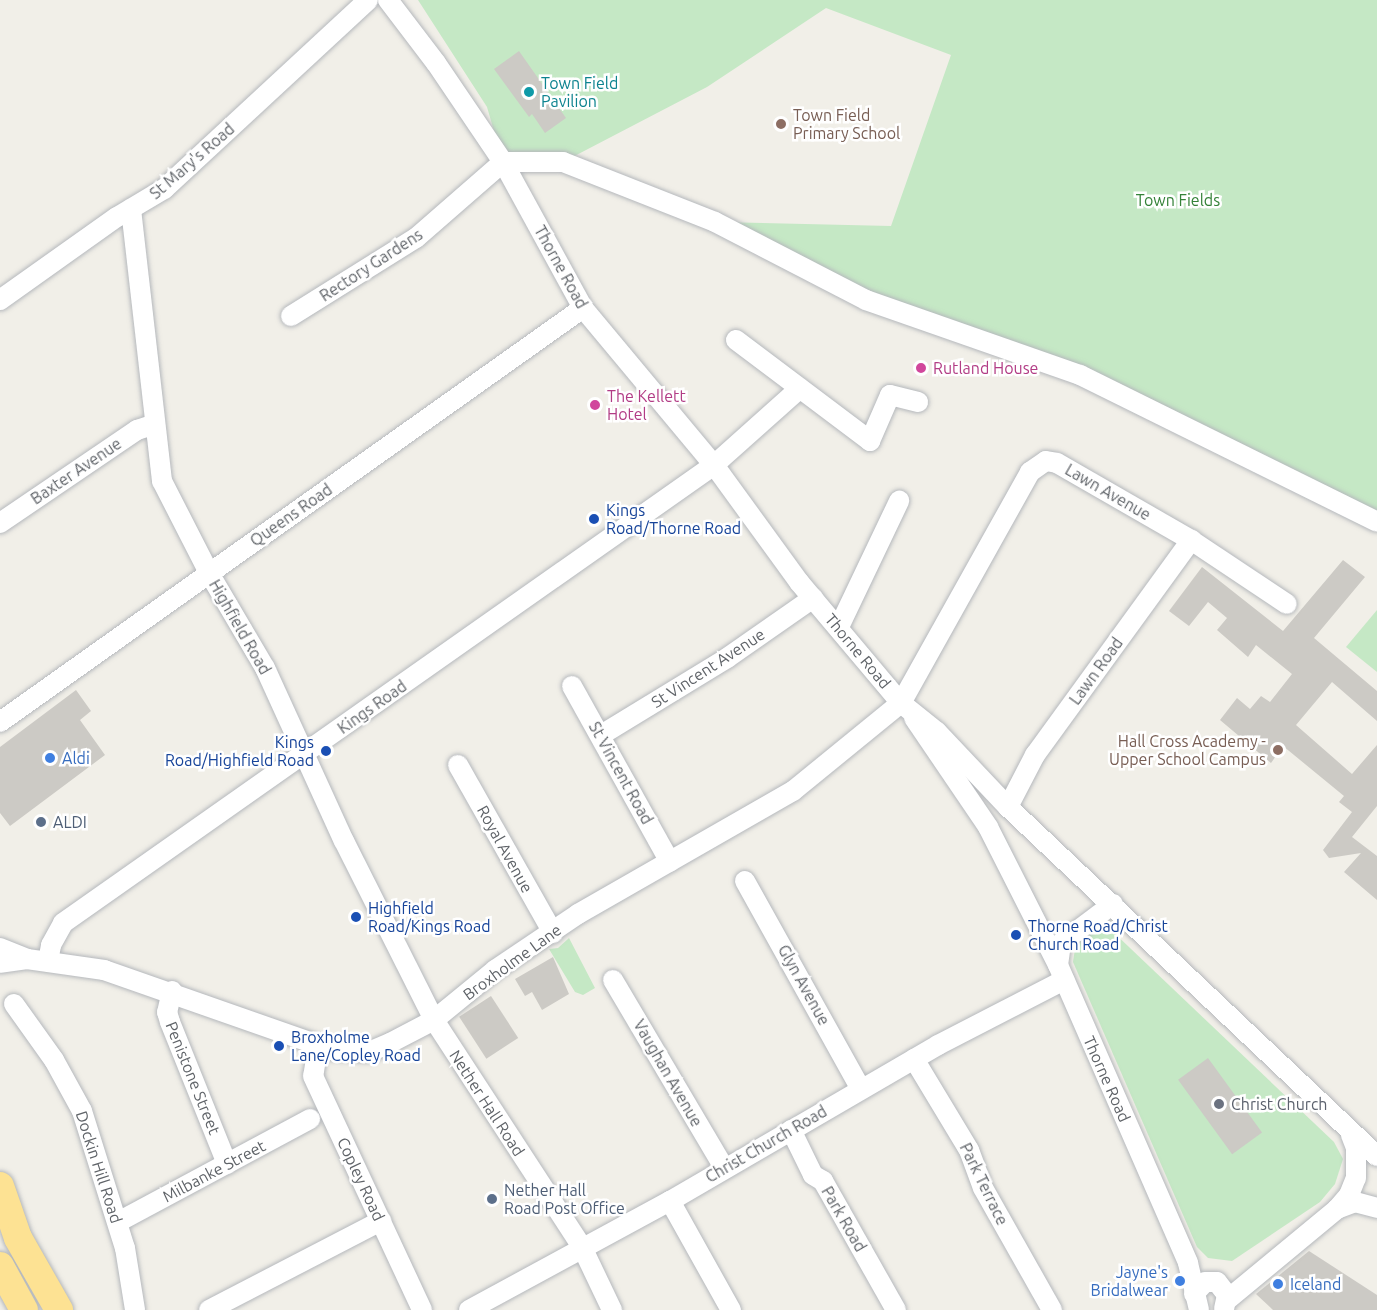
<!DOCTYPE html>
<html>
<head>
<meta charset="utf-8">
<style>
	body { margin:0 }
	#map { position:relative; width:1377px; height:1310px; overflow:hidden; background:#f1efe8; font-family:Ubuntu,sans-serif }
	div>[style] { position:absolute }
	.green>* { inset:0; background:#c5e8c5 }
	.building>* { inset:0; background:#cccac5; transform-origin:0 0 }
	.roads { filter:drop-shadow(0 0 2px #b5b8bc) drop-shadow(0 0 2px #b5b8bc) }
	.minor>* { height:20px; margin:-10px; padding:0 10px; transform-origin:10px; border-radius:10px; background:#fff }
	.highway>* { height:28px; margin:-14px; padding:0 14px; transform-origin:14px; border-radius:14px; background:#fde293 }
	.dots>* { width:16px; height:16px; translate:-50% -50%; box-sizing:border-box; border:3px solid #fff; border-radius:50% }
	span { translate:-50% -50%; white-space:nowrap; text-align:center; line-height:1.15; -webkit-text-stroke:5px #fff; paint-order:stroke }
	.culture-label { font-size:16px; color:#0d838f }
	.left { translate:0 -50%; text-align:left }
	.education-label { font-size:16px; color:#785e54 }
	.right { translate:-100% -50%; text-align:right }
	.street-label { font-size:16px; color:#5f6368 }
	.park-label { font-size:16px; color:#348238 }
	.hotel-label { font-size:16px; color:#b23c85 }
	.transit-label { font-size:16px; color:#164399 }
	.shop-label { font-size:16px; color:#366cbe }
	.service-label { font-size:16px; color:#4e5e75 }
	.worship-label { font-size:16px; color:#5b616d }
</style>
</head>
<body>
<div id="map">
	<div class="green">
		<div style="clip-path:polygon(418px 0,1377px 0,1377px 522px,1080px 375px,866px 300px,715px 222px,891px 226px,951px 55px,826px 8px,707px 87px,563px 162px,503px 162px,487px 107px)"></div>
		<div style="clip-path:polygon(1377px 610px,1377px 672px,1346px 647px)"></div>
		<div style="clip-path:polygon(1109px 928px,1334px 1142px,1343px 1159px,1335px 1184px,1320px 1202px,1232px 1261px,1208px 1258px,1197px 1247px,1073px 962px,1075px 949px,1086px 933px)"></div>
		<div style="clip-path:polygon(569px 938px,595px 988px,583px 995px,575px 992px,549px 949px,558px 948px)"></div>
	</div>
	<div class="building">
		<div style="clip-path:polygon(519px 51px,566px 118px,545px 133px,532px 114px,529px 117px,494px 69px)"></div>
		<div style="clip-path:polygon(1343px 560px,1365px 577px,1314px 638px,1377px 691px,1377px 721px,1332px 682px,1296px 725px,1352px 774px,1377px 745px,1377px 806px,1352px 837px,1377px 856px,1377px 900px,1344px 872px,1361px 853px,1329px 858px,1323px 850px,1352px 812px,1339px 802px,1344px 796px,1283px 746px,1271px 763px,1220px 720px,1237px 698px,1250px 709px,1261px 696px,1270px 702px,1292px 674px,1256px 645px,1248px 657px,1217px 630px,1227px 618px,1208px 602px,1189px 626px,1169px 611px,1202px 567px,1283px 631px)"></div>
		<div style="clip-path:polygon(76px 690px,91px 711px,80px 720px,105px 755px,10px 826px,0 813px,0 747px)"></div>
		<div style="clip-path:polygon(553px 957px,569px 994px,542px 1010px,532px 992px,525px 996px,515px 979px)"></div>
		<div style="left:491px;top:996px;width:50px;height:38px;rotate:57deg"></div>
		<div style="left:1208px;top:1058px;width:92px;height:37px;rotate:54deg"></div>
		<div style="clip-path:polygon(1309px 1251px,1377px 1295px,1377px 1310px,1273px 1310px,1256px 1294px)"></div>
	</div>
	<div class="roads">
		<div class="minor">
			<div style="left:388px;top:0;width:79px;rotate:52.7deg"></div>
			<div style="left:436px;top:63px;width:120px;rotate:55.9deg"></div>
			<div style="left:503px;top:162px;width:166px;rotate:61.3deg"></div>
			<div style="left:583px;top:308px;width:204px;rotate:50.2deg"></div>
			<div style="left:714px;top:465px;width:145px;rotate:54deg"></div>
			<div style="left:799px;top:582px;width:158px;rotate:49.9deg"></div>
			<div style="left:901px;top:703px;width:46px;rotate:38.9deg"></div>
			<div style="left:937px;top:732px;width:103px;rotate:46.6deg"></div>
			<div style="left:1008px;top:807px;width:508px;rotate:43.4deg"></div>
			<div style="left:131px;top:209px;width:274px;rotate:83.5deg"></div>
			<div style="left:162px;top:481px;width:103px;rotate:62.9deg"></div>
			<div style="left:209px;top:573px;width:110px;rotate:59.5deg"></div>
			<div style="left:265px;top:668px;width:190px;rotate:65.5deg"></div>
			<div style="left:344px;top:841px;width:200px;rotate:63.3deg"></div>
			<div style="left:434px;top:1020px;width:271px;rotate:56.9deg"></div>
			<div style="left:582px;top:1247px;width:70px;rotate:64.5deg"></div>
			<div style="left:0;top:300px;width:143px;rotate:-35.4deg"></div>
			<div style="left:117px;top:217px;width:55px;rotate:-30.8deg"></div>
			<div style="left:164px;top:189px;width:278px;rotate:-42.8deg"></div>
			<div style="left:291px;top:316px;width:147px;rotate:-32deg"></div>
			<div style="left:416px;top:238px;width:116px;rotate:-41.1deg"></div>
			<div style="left:503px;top:162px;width:60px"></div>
			<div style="left:563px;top:162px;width:163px;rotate:21.5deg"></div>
			<div style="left:715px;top:222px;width:170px;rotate:27.3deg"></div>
			<div style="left:866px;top:300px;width:227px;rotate:19.3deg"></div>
			<div style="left:1080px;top:375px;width:331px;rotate:26.3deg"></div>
			<div style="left:736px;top:340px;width:168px;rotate:37deg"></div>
			<div style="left:870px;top:441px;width:50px;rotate:-66.5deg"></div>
			<div style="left:890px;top:395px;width:29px;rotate:14deg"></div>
			<div style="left:0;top:523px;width:166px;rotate:-34.2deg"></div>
			<div style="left:137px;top:430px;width:19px;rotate:-18deg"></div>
			<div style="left:839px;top:627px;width:140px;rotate:-64.5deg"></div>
			<div style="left:572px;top:686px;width:201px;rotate:60.9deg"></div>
			<div style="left:914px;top:718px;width:132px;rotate:55.8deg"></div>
			<div style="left:988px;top:827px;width:155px;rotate:63.1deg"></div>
			<div style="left:1058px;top:965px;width:325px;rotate:66.4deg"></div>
			<div style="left:1188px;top:1263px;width:48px;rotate:76.8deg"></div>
			<div style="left:0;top:722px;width:715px;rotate:-35.38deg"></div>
			<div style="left:601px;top:735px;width:148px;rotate:-31.4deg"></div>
			<div style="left:727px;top:658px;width:105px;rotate:-34.9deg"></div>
			<div style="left:458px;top:765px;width:193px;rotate:60.5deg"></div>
			<div style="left:1008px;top:807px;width:59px;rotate:-62.6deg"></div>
			<div style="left:1035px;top:755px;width:266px;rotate:-54deg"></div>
			<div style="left:745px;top:881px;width:238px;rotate:60.9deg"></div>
			<div style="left:0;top:948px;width:29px;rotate:22deg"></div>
			<div style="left:27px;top:959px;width:27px;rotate:172deg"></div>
			<div style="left:27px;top:959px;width:78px;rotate:8.1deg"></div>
			<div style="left:104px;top:970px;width:242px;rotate:19.3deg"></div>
			<div style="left:332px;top:1050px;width:37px;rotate:3deg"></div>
			<div style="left:369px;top:1052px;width:23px;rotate:-23deg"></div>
			<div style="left:390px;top:1043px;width:50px;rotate:-27.6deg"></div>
			<div style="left:434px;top:1020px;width:79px;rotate:-39.3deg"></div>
			<div style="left:495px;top:970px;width:100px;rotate:-34deg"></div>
			<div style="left:578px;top:914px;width:248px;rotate:-29.8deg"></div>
			<div style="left:793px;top:791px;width:139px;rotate:-39.2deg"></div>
			<div style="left:901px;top:703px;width:265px;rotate:-60.8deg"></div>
			<div style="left:1030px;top:472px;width:19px;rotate:-35deg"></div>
			<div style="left:1046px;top:461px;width:11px;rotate:10deg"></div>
			<div style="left:1057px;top:463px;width:155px;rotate:29.9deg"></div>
			<div style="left:1191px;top:540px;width:115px;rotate:33.7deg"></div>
			<div style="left:48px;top:961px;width:16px;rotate:-79deg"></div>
			<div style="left:51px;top:945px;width:25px;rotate:-61deg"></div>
			<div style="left:63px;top:923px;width:796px;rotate:-35.13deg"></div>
			<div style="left:714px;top:465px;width:115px;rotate:-41.8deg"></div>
			<div style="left:1058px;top:965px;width:22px;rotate:-82deg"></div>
			<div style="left:1061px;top:943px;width:65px;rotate:-36.9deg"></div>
			<div style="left:613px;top:980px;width:216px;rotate:59.4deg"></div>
			<div style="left:172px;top:991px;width:22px;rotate:103deg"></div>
			<div style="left:167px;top:1012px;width:10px;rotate:73deg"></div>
			<div style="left:170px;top:1022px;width:153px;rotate:68.1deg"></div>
			<div style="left:14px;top:1004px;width:69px;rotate:54.5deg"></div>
			<div style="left:54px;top:1060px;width:58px;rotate:61.2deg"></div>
			<div style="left:82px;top:1111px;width:144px;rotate:72.6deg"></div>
			<div style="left:125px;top:1248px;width:63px;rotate:80.8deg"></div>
			<div style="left:318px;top:1046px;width:30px;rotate:99deg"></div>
			<div style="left:313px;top:1076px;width:258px;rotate:65deg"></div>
			<div style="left:914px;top:1059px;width:106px;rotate:58.9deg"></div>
			<div style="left:969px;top:1150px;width:40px;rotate:69.8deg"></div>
			<div style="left:983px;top:1188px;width:140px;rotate:60.5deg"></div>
			<div style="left:791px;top:1130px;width:50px;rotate:63.9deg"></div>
			<div style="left:813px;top:1175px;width:12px;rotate:31deg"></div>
			<div style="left:823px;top:1181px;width:148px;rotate:60.5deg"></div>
			<div style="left:670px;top:1201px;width:125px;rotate:60.8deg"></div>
			<div style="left:1337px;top:1209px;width:18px;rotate:-49deg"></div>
			<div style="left:1349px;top:1195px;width:18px;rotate:-68deg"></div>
			<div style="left:1356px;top:1178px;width:30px;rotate:-90deg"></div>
			<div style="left:1356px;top:1148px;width:14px;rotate:-111deg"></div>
			<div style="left:118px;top:1222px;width:218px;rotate:-28.2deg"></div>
			<div style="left:1194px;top:1294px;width:16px;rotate:-47deg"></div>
			<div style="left:1205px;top:1282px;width:12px"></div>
			<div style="left:1217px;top:1282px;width:16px;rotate:52deg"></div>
			<div style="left:1227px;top:1295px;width:14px;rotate:102deg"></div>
			<div style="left:1227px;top:1300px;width:143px;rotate:-39.6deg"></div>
			<div style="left:1337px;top:1209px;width:19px;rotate:-21deg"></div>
			<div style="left:1355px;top:1202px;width:23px;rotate:15deg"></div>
			<div style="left:209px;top:1310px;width:194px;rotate:-27.4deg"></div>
			<div style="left:469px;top:1310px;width:229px;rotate:-28.5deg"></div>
			<div style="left:670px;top:1201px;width:310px;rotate:-30.2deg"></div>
			<div style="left:938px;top:1045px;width:142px;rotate:-27.3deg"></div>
		</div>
		<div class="highway">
			<div style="left:0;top:1186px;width:55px;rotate:70.9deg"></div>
			<div style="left:18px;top:1238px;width:83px;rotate:60.3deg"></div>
			<div style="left:0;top:1266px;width:50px;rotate:61.4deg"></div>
		</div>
	</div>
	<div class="dots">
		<div style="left:529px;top:92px;background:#0f9aa8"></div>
		<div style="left:781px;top:124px;background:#8d6e63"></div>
		<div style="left:921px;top:368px;background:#d1479c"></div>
		<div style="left:595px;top:405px;background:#d1479c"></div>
		<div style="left:594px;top:519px;background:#1a4fb4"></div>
		<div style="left:1278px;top:750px;background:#8d6e63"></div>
		<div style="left:326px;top:751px;background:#1a4fb4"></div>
		<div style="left:50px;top:758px;background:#3f7fe0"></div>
		<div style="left:41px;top:822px;background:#5c6f8a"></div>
		<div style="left:356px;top:917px;background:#1a4fb4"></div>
		<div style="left:1016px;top:935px;background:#1a4fb4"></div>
		<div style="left:279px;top:1046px;background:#1a4fb4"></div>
		<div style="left:1219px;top:1104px;background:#6b7280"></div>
		<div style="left:492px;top:1199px;background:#5c6f8a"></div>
		<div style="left:1180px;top:1281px;background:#3f7fe0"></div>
		<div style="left:1278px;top:1284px;background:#3f7fe0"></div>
	</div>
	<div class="culture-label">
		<span class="left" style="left:541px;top:92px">Town Field<br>Pavilion</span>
	</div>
	<div class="education-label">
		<span class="left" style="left:793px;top:124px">Town Field<br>Primary School</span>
		<span class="right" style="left:1266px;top:750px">Hall Cross Academy -<br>Upper School Campus</span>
	</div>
	<div class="street-label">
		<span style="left:192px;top:161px;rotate:-41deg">St Mary's Road</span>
		<span style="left:371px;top:265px;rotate:-33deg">Rectory Gardens</span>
		<span style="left:561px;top:267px;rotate:61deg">Thorne Road</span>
		<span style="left:76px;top:471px;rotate:-34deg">Baxter Avenue</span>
		<span style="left:1108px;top:492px;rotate:30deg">Lawn Avenue</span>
		<span style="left:291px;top:515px;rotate:-35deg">Queens Road</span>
		<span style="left:240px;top:627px;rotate:60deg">Highfield Road</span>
		<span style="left:858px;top:651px;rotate:50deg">Thorne Road</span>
		<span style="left:708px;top:668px;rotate:-33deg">St Vincent Avenue</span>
		<span style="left:1096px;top:671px;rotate:-54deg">Lawn Road</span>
		<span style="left:372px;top:707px;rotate:-35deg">Kings Road</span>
		<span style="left:621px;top:773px;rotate:61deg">St Vincent Road</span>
		<span style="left:505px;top:849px;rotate:61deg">Royal Avenue</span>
		<span style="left:512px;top:962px;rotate:-36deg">Broxholme Lane</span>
		<span style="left:804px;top:985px;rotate:61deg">Glyn Avenue</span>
		<span style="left:668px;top:1073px;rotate:60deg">Vaughan Avenue</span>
		<span style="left:193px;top:1078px;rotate:68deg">Penistone Street</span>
		<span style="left:1107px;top:1079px;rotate:66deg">Thorne Road</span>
		<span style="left:487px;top:1103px;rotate:57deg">Nether Hall Road</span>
		<span style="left:766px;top:1144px;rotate:-30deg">Christ Church Road</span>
		<span style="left:99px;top:1167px;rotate:72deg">Dockin Hill Road</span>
		<span style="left:214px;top:1171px;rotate:-28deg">Milbanke Street</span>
		<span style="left:361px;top:1179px;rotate:65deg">Copley Road</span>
		<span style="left:984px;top:1184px;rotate:64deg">Park Terrace</span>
		<span style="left:844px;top:1219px;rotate:60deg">Park Road</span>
	</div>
	<div class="park-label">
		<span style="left:1178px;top:200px">Town Fields</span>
	</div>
	<div class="hotel-label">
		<span class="left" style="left:933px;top:368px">Rutland House</span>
		<span class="left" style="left:607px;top:405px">The Kellett<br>Hotel</span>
	</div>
	<div class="transit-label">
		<span class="left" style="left:606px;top:519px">Kings<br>Road/Thorne Road</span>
		<span class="right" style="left:314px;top:751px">Kings<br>Road/Highfield Road</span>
		<span class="left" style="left:368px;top:917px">Highfield<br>Road/Kings Road</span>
		<span class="left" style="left:1028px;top:935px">Thorne Road/Christ<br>Church Road</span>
		<span class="left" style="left:291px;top:1046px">Broxholme<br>Lane/Copley Road</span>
	</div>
	<div class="shop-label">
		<span class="left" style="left:62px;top:758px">Aldi</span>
		<span class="right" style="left:1168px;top:1281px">Jayne's<br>Bridalwear</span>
		<span class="left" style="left:1290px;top:1284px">Iceland</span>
	</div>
	<div class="service-label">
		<span class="left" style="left:53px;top:822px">ALDI</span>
		<span class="left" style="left:504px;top:1199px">Nether Hall<br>Road Post Office</span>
	</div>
	<div class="worship-label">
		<span class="left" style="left:1231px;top:1104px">Christ Church</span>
	</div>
</div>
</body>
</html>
